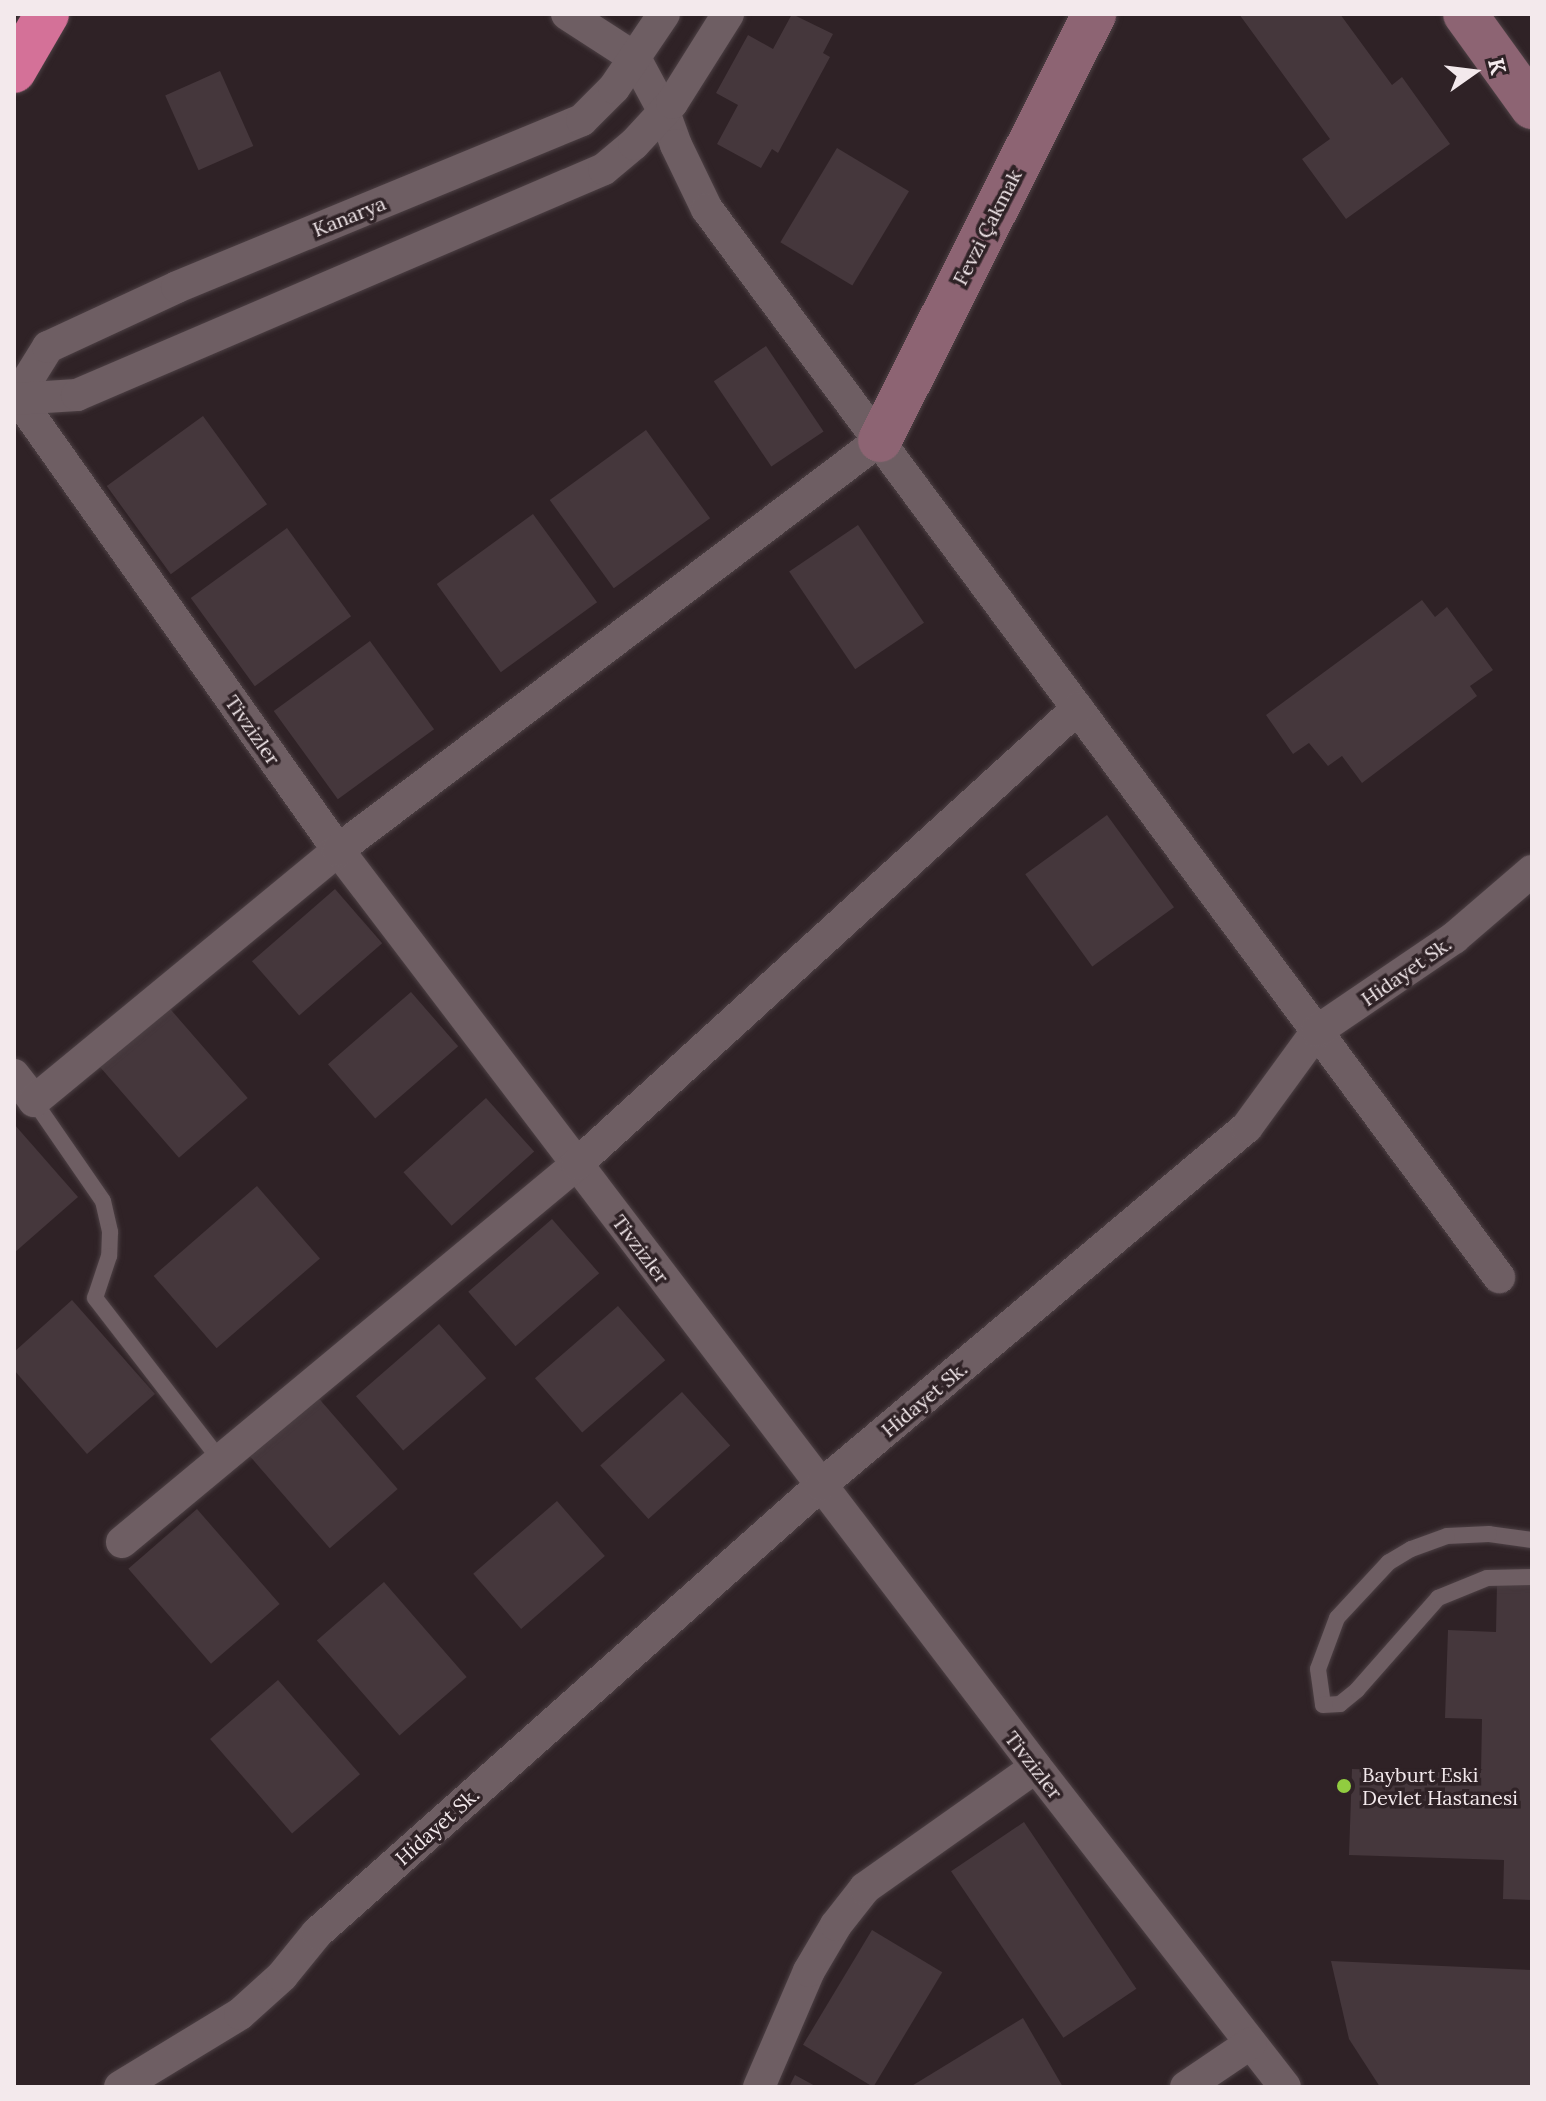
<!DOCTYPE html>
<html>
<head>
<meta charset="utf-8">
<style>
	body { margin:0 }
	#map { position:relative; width:1546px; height:2101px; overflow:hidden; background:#2f2226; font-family:Lora,serif }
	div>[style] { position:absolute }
	.building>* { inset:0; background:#45373c; transform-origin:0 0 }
	.roads { filter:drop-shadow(0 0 2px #4c4044) drop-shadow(0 0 2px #4c4044) }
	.lane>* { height:16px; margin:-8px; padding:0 8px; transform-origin:8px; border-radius:8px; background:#6e5e63 }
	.street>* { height:32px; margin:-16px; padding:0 16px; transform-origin:16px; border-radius:16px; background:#6e5e63 }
	.secondary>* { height:44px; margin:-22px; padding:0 22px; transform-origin:22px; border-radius:22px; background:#8d6473 }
	.highway>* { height:44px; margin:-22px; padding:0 22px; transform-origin:22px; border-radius:22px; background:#d47198 }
	.dots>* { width:22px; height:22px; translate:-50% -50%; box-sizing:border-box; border:4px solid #2f2226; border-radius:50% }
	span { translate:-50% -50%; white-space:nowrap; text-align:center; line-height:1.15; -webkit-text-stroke:7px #2f2226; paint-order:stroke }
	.street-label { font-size:20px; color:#f3e9ec }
	.poi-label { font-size:20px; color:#f3e9ec }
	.left { translate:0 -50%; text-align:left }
	.frame { position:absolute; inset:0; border:16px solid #f3e9ec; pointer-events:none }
	.north { position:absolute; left:1434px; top:32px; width:80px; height:80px; -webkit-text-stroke:6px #2f2226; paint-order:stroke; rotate:76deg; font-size:22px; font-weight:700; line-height:32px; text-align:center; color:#f3e9ec }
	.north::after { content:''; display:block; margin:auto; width:28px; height:36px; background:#f3e9ec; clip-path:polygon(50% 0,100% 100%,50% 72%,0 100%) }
</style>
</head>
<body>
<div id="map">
	<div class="building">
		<div style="clip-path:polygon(792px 14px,833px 34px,823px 53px,830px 57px,778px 153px,772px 149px,761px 168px,717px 144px,738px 105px,716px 93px,748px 35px,773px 49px)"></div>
		<div style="clip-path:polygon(1239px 14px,1340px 14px,1392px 85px,1402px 77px,1450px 144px,1346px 219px,1302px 159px,1330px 139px)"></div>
		<div style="left:220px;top:71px;width:82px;height:60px;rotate:66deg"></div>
		<div style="left:837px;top:148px;width:84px;height:110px;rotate:31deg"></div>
		<div style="left:766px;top:346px;width:103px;height:63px;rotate:56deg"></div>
		<div style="left:203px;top:416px;width:109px;height:119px;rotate:54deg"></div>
		<div style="left:646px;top:430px;width:109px;height:119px;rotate:54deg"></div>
		<div style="left:533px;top:514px;width:109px;height:119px;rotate:54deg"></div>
		<div style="left:858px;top:525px;width:118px;height:83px;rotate:56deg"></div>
		<div style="left:287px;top:528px;width:109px;height:119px;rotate:54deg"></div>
		<div style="clip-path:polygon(1422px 600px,1435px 617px,1447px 607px,1493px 670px,1470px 686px,1477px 696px,1362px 783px,1342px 756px,1328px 766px,1309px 743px,1293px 754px,1266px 715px)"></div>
		<div style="left:370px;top:641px;width:109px;height:119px;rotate:54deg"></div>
		<div style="left:1107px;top:815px;width:114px;height:101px;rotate:54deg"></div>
		<div style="left:335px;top:889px;width:72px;height:110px;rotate:49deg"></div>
		<div style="left:411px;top:992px;width:72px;height:110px;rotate:49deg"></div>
		<div style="left:165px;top:1003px;width:126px;height:91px;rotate:49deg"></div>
		<div style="left:486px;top:1098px;width:72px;height:111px;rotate:48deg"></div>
		<div style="clip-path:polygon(14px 1124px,78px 1197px,14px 1253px)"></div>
		<div style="left:257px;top:1186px;width:96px;height:137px;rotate:49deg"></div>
		<div style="left:552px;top:1219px;width:72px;height:111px;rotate:49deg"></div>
		<div style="clip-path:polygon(72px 1300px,155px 1394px,87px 1454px,14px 1370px,14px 1352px)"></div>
		<div style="left:618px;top:1306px;width:72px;height:110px;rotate:49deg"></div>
		<div style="left:439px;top:1324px;width:72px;height:110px;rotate:49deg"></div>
		<div style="left:682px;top:1392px;width:72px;height:110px;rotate:48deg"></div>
		<div style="left:315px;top:1394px;width:126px;height:90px;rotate:49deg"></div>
		<div style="left:557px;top:1501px;width:73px;height:111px;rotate:49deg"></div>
		<div style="left:197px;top:1509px;width:126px;height:91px;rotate:49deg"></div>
		<div style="left:384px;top:1582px;width:126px;height:89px;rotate:49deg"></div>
		<div style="clip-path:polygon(1497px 1582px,1532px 1583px,1532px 1900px,1503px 1899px,1504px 1860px,1349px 1855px,1352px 1769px,1481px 1773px,1482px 1719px,1445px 1718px,1448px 1630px,1496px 1632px)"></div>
		<div style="left:278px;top:1680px;width:125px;height:90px;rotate:49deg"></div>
		<div style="left:1024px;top:1822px;width:201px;height:88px;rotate:56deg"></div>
		<div style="left:872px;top:1930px;width:82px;height:134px;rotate:31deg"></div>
		<div style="clip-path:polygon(1331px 1961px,1532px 1970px,1532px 2087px,1380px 2087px,1349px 2039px)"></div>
		<div style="clip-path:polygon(1023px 2018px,1063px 2087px,910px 2087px)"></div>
		<div style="clip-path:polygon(795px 2075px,817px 2087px,789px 2087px)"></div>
	</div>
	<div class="roads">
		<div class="lane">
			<div style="left:34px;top:1101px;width:121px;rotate:55.4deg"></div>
			<div style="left:103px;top:1201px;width:32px;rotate:77deg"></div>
			<div style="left:110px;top:1232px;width:24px;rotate:92deg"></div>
			<div style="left:109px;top:1256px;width:44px;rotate:108.4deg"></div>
			<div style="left:95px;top:1298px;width:205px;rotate:52.3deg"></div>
			<div style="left:1532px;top:1540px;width:43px;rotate:-172.1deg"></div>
			<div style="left:1489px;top:1534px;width:42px;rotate:177.3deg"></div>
			<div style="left:1447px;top:1536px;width:38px;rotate:160deg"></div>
			<div style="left:1411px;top:1549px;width:26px;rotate:149deg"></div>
			<div style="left:1389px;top:1562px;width:76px;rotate:132.9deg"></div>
			<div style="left:1337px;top:1618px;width:54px;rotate:110.4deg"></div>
			<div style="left:1318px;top:1669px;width:36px;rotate:82deg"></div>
			<div style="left:1323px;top:1705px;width:17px;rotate:-3deg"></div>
			<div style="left:1340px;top:1704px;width:22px;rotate:-39deg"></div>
			<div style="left:1357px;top:1690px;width:123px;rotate:-48.6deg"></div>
			<div style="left:1438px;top:1598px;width:53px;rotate:-22.2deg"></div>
			<div style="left:1487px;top:1578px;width:45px;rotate:-1.3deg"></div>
		</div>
		<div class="street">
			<div style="left:567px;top:14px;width:81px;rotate:32.9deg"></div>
			<div style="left:635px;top:58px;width:61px;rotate:61.8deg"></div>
			<div style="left:664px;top:112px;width:35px;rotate:70deg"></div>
			<div style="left:676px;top:145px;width:71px;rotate:64.2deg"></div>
			<div style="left:707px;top:209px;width:1330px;rotate:53.44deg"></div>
			<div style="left:17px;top:397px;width:555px;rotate:54.68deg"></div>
			<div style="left:338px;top:850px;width:1152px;rotate:52.72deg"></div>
			<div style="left:1036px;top:1767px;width:405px;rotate:52.1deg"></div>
			<div style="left:17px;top:397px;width:59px;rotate:-58.2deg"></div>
			<div style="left:48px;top:347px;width:142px;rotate:-24.9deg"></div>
			<div style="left:177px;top:287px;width:438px;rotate:-22.4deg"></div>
			<div style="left:582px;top:120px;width:45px;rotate:-45deg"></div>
			<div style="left:614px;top:88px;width:89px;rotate:-56deg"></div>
			<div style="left:14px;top:399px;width:63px;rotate:-3.6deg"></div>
			<div style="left:77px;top:395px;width:573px;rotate:-23.21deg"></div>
			<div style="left:604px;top:169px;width:39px;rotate:-40deg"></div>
			<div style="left:634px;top:144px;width:56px;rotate:-47.2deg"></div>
			<div style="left:672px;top:103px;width:105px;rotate:-57.8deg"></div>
			<div style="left:14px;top:1075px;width:33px;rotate:52deg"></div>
			<div style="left:34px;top:1101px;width:394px;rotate:-39.5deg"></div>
			<div style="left:338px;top:850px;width:680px;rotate:-37.11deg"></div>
			<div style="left:122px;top:1542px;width:592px;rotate:-39.72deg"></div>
			<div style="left:577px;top:1164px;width:677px;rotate:-42.31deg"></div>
			<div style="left:120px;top:2087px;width:140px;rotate:-31.3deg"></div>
			<div style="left:240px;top:2014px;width:57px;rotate:-42.1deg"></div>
			<div style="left:282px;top:1976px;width:55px;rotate:-50.9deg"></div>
			<div style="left:317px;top:1933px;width:674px;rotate:-41.63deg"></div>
			<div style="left:821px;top:1485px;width:556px;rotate:-40.04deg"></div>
			<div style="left:1247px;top:1127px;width:119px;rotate:-53.9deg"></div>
			<div style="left:1317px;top:1031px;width:166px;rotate:-34.2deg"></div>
			<div style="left:1454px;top:938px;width:103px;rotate:-40.7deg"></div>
			<div style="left:759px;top:2087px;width:126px;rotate:-66.7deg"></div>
			<div style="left:809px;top:1971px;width:53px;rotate:-59.6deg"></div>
			<div style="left:836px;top:1925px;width:47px;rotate:-51.9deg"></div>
			<div style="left:865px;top:1888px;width:209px;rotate:-35.3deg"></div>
			<div style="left:1186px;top:2087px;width:78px;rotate:-34.1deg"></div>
		</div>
		<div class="secondary">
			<div style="left:1465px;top:14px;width:115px;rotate:54.2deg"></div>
			<div style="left:880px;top:440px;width:477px;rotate:-63.3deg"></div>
		</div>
		<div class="highway">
			<div style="left:14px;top:71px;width:66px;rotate:-59.9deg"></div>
		</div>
	</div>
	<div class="dots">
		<div style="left:1344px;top:1786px;background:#91cd40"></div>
	</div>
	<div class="street-label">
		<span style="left:349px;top:216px;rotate:-22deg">Kanarya</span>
		<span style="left:987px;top:227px;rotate:-63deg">Fevzi Çakmak</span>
		<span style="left:253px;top:730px;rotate:55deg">Tivzizler</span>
		<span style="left:1406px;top:971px;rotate:-35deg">Hidayet Sk.</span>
		<span style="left:641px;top:1249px;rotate:53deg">Tivzizler</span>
		<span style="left:924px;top:1399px;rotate:-40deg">Hidayet Sk.</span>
		<span style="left:1034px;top:1765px;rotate:52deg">Tivzizler</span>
		<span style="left:437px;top:1826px;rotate:-42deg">Hidayet Sk.</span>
	</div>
	<div class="poi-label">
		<span class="left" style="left:1362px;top:1786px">Bayburt Eski<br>Devlet Hastanesi</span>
	</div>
	<div class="frame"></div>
	<div class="north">K</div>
</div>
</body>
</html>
